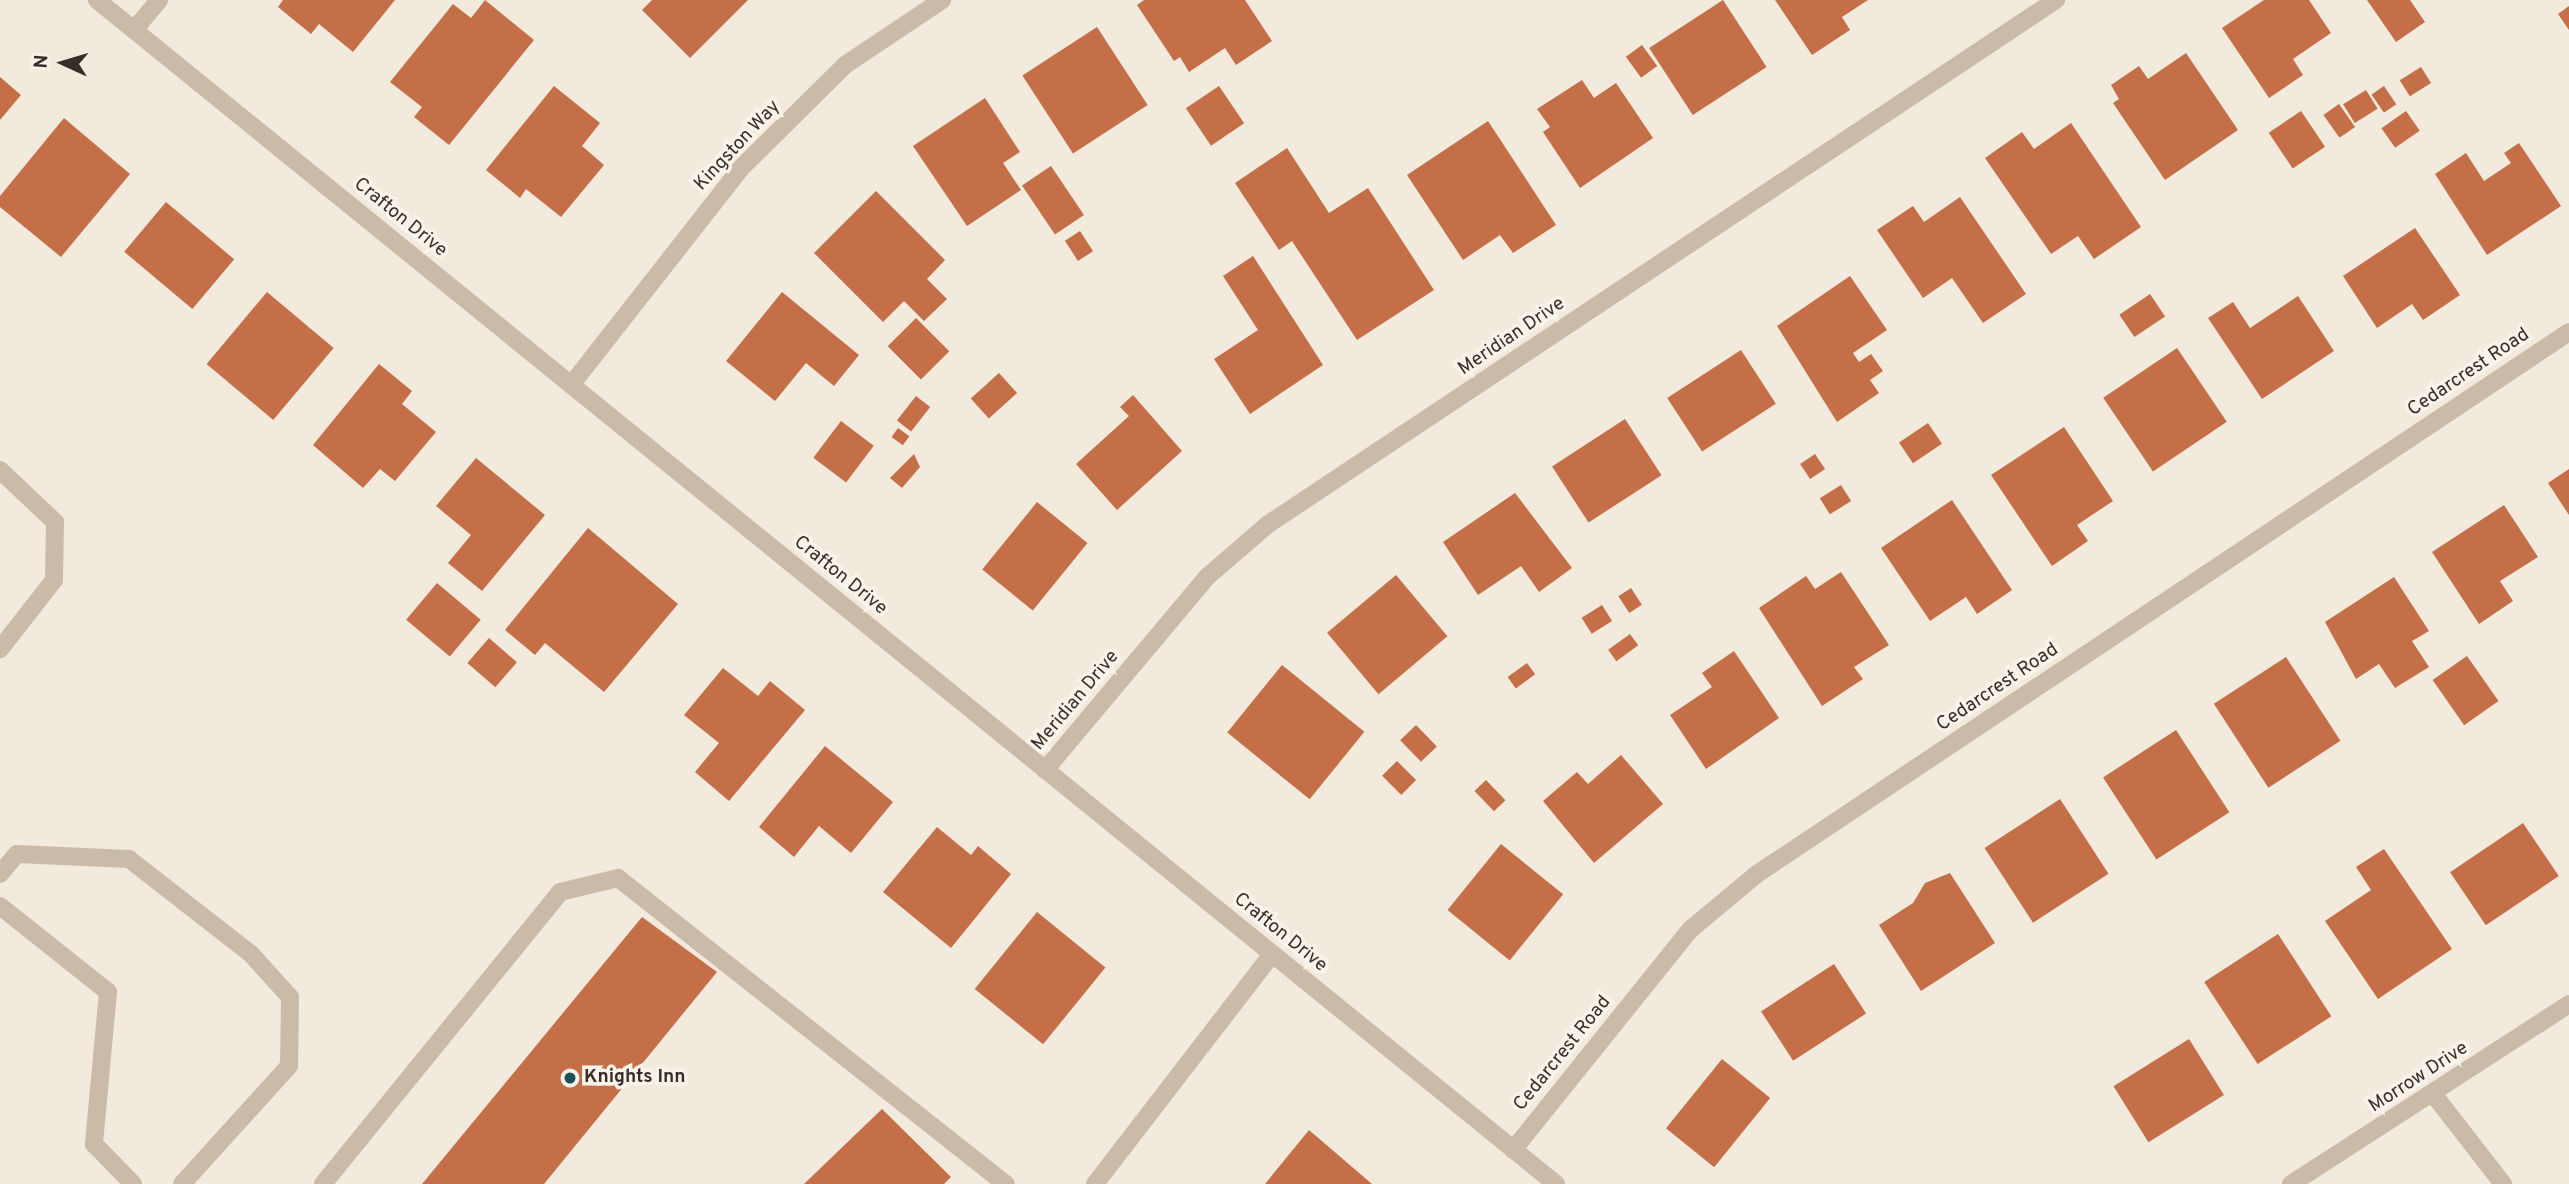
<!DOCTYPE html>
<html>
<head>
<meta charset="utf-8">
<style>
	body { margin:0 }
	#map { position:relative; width:2569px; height:1184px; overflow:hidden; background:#f2eadd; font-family:Overpass,sans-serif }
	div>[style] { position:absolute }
	.building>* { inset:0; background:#c56f48; transform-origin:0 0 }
	.minor>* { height:18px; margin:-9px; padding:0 9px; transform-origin:9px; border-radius:9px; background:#cabba9 }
	.dots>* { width:19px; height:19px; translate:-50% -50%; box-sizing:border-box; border:4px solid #faf3ea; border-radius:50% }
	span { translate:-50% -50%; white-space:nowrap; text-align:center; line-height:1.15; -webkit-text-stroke:7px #faf3ea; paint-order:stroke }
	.street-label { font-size:19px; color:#382e29 }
	.poi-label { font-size:19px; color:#382e29; font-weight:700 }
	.left { translate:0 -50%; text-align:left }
	.north { position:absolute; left:28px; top:28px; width:70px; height:70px; -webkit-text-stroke:5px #faf3ea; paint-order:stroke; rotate:274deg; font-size:19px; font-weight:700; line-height:28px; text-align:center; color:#382e29 }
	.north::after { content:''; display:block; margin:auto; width:24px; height:32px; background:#382e29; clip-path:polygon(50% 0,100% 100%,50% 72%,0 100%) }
</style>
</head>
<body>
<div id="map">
	<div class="building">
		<div style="clip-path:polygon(283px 0,395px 0,353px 52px,319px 24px,311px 34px,278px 7px)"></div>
		<div style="clip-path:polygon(485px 0,534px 40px,449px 145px,414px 117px,422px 107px,390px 82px,453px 4px,471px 18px)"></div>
		<div style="clip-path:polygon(652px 0,748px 0,690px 58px,642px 10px)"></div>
		<div style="clip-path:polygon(1144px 0,1245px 0,1272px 41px,1236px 65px,1225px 48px,1189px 72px,1180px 57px,1174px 61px,1137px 5px)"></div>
		<div style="left:1723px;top:0;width:80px;height:88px;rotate:57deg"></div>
		<div style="clip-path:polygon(1775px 0,1868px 0,1842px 17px,1850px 30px,1812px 55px)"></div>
		<div style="clip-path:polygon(2264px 0,2309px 0,2331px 33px,2293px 59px,2303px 75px,2269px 98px,2222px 28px)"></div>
		<div style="clip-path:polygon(2367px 0,2410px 0,2425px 22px,2396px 42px)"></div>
		<div style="clip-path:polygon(2569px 6px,2569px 30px,2558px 14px)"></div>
		<div style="left:1097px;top:27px;width:93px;height:89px;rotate:57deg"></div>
		<div style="left:1642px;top:45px;width:26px;height:20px;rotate:54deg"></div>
		<div style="clip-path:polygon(2186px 53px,2238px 130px,2165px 180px,2113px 103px,2119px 99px,2111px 85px,2139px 66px,2148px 79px)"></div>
		<div style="left:2421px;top:67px;width:19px;height:25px;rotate:58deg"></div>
		<div style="clip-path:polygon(0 77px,21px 95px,0 120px)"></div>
		<div style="clip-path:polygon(1582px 80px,1594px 98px,1616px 83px,1653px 138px,1580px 188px,1543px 132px,1550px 127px,1537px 109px)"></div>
		<div style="clip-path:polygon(554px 86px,600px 123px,582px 146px,604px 165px,561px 217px,526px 189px,520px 198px,486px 170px)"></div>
		<div style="left:1219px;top:86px;width:45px;height:40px;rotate:56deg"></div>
		<div style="left:2384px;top:86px;width:22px;height:15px;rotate:56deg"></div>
		<div style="left:2366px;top:90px;width:22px;height:27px;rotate:58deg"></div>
		<div style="clip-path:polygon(985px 98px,1020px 152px,1003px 163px,1021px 190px,967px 226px,913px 146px)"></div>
		<div style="left:2339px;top:104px;width:28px;height:19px;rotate:55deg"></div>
		<div style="left:2301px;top:111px;width:43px;height:39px;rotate:56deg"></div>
		<div style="left:2406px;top:111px;width:24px;height:30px;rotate:55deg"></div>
		<div style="clip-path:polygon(64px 118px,130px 174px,61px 257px,0 207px,0 196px)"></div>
		<div style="clip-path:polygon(1488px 121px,1556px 225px,1513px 253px,1500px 235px,1463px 260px,1407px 175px)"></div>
		<div style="clip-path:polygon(2071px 123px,2141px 227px,2094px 259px,2078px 236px,2051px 254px,1985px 158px,2022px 132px,2034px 149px)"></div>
		<div style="clip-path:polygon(2519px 143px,2561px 206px,2487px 255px,2435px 174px,2466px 153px,2484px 181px,2511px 163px,2504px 153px)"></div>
		<div style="clip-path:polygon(1287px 148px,1329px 213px,1368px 188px,1434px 290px,1357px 340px,1292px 241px,1279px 250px,1235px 183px)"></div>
		<div style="left:1051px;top:166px;width:59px;height:35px;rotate:56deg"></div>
		<div style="clip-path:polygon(876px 191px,945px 260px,927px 279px,947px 299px,924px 321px,904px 301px,883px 322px,814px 253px)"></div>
		<div style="clip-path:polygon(1960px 197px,2026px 294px,1983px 323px,1952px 278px,1923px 298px,1877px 230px,1913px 206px,1924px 222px)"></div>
		<div style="left:166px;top:202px;width:89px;height:65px;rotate:40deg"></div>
		<div style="clip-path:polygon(2415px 228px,2460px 295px,2423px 320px,2412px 304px,2377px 328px,2343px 276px)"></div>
		<div style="left:1080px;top:231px;width:24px;height:18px;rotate:57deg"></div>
		<div style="clip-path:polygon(1253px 256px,1323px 365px,1250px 414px,1214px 359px,1258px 330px,1223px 276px)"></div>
		<div style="clip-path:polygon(1850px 276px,1887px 330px,1853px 353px,1859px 362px,1871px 354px,1883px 371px,1870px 380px,1879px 393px,1837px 422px,1777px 326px)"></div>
		<div style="left:267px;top:292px;width:87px;height:94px;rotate:40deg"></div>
		<div style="clip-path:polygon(782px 292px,859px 355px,834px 386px,806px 363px,775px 401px,726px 361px)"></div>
		<div style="left:2150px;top:294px;width:27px;height:37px;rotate:56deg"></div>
		<div style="clip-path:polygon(2298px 296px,2334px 351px,2262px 399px,2208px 318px,2233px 302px,2250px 328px)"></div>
		<div style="left:916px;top:318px;width:47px;height:40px;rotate:45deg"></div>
		<div style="left:2177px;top:348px;width:89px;height:89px;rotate:56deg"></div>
		<div style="left:1741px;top:350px;width:64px;height:88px;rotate:57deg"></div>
		<div style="clip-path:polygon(379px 364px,412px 391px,402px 404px,436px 432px,395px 481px,380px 469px,363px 488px,313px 445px)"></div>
		<div style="left:999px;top:373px;width:27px;height:38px;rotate:48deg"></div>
		<div style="clip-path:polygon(1133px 395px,1182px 451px,1117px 510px,1076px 464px,1129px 416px,1120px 407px)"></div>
		<div style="left:916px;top:396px;width:18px;height:31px;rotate:38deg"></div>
		<div style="left:1625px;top:419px;width:67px;height:87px;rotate:57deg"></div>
		<div style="left:841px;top:421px;width:41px;height:46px;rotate:37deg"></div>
		<div style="left:1928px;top:423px;width:25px;height:35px;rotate:56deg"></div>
		<div style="clip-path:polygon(2064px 427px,2113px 501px,2077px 525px,2088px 541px,2052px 566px,1991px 475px)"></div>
		<div style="left:898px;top:428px;width:14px;height:11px;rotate:36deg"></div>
		<div style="clip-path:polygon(914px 454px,920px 467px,902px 488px,890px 478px)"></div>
		<div style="left:1815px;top:454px;width:18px;height:18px;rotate:56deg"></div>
		<div style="clip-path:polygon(476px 458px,545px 515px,482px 591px,448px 563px,471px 535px,436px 506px)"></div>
		<div style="clip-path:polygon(2569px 469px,2569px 515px,2548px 483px)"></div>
		<div style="left:1841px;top:485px;width:19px;height:25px;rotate:58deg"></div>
		<div style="clip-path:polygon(1515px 493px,1572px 568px,1539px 592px,1521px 566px,1478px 595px,1443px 542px)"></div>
		<div style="clip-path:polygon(1952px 500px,2012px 590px,1977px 614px,1966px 597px,1930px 621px,1881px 548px)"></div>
		<div style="left:1037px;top:502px;width:65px;height:87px;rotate:39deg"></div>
		<div style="clip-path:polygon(2504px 505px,2538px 557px,2500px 581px,2513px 601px,2479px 624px,2432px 552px)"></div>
		<div style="clip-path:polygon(588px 528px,678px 604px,604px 692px,545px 643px,535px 655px,505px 630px)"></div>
		<div style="clip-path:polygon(1841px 572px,1889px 645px,1854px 667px,1863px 679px,1822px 706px,1759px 608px,1806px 576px,1815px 589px)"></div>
		<div style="left:1396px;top:575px;width:80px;height:90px;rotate:50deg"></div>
		<div style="clip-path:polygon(2394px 577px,2429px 631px,2412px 641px,2429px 667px,2395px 688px,2379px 664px,2356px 679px,2325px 622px)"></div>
		<div style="left:437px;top:583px;width:57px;height:48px;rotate:40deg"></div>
		<div style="left:1631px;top:588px;width:20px;height:15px;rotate:57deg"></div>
		<div style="left:1602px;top:605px;width:19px;height:24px;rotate:58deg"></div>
		<div style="left:1630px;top:634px;width:14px;height:27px;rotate:54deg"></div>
		<div style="left:489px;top:638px;width:37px;height:33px;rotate:41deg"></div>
		<div style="clip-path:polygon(1734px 651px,1779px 718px,1706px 769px,1670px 715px,1712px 687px,1702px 673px)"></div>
		<div style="left:2467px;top:656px;width:55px;height:42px;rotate:55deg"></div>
		<div style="left:2286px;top:657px;width:100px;height:86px;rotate:57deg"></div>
		<div style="left:1527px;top:663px;width:14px;height:24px;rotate:54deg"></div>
		<div style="left:1282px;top:665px;width:106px;height:87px;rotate:39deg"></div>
		<div style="clip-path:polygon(723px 668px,758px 696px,770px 681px,805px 710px,729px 801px,695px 772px,719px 743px,684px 715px)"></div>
		<div style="left:1416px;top:725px;width:30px;height:22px;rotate:46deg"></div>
		<div style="left:2176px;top:730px;width:98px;height:87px;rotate:57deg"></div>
		<div style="clip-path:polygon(825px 746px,893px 802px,851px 853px,819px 826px,794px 857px,759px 827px)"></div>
		<div style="clip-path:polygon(1621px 755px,1663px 804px,1594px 863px,1543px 801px,1577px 772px,1588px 784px)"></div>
		<div style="left:1397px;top:761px;width:27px;height:21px;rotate:45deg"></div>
		<div style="left:1486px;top:780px;width:28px;height:16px;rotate:46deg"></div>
		<div style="left:2060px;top:799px;width:89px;height:90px;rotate:57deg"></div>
		<div style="left:2523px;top:823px;width:64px;height:88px;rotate:56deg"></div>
		<div style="clip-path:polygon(937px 827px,971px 855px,978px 846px,1011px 874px,951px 948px,883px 892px)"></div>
		<div style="left:1501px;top:844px;width:80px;height:85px;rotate:39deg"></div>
		<div style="clip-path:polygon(2384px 849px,2452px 949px,2378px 999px,2325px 921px,2371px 890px,2356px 867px)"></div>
		<div style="clip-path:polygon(1950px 873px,1995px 943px,1921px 991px,1879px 925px,1913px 903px,1925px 883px)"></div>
		<div style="left:1037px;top:912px;width:88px;height:99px;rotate:39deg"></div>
		<div style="clip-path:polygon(642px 917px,717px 972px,544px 1184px,422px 1184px)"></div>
		<div style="left:2278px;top:934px;width:98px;height:88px;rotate:57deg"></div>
		<div style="left:1834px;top:964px;width:59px;height:87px;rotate:57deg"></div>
		<div style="left:2189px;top:1039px;width:66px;height:89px;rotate:58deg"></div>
		<div style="left:1722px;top:1059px;width:62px;height:89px;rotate:39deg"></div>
		<div style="clip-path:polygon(882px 1109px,951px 1177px,944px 1184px,804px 1184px)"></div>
		<div style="clip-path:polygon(1309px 1130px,1372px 1184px,1265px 1184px)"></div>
	</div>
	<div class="minor">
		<div style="left:97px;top:0;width:1879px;rotate:39.06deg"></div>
		<div style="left:134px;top:30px;width:39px;rotate:-50deg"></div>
		<div style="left:571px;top:385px;width:276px;rotate:-51.9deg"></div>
		<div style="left:741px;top:168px;width:146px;rotate:-44.7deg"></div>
		<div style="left:845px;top:65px;width:117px;rotate:-33.8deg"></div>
		<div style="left:0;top:470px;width:76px;rotate:43.4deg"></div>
		<div style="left:55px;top:522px;width:58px;rotate:91deg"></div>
		<div style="left:54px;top:580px;width:88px;rotate:128deg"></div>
		<div style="left:1045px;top:770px;width:253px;rotate:-50deg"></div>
		<div style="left:1208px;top:576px;width:78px;rotate:-40.8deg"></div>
		<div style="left:1267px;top:525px;width:948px;rotate:-33.64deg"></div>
		<div style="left:0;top:874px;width:26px;rotate:-50deg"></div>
		<div style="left:17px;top:854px;width:112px;rotate:2.6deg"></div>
		<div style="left:129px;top:859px;width:155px;rotate:37.9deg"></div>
		<div style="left:251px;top:954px;width:58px;rotate:47.8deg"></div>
		<div style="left:290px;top:997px;width:69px;rotate:90.8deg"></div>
		<div style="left:289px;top:1066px;width:159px;rotate:132.2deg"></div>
		<div style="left:0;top:906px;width:138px;rotate:38.5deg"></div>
		<div style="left:108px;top:992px;width:153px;rotate:95.3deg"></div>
		<div style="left:94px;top:1144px;width:56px;rotate:45.7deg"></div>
		<div style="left:2434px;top:1095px;width:113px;rotate:52.2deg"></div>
		<div style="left:1513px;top:1150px;width:284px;rotate:-51.2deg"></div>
		<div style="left:1691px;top:929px;width:86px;rotate:-39.8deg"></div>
		<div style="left:1757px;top:874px;width:976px;rotate:-33.72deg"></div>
		<div style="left:323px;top:1184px;width:376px;rotate:-50.9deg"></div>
		<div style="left:560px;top:892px;width:60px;rotate:-13.6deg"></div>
		<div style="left:618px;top:878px;width:494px;rotate:38.3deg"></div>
		<div style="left:1095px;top:1184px;width:290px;rotate:-52.4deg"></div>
		<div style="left:2291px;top:1184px;width:331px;rotate:-32.9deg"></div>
	</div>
	<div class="dots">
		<div style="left:570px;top:1078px;background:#1e5159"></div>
	</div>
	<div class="street-label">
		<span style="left:738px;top:146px;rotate:-47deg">Kingston Way</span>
		<span style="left:400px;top:218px;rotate:39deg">Crafton Drive</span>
		<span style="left:1512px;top:337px;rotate:-34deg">Meridian Drive</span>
		<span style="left:2469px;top:373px;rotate:-34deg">Cedarcrest Road</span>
		<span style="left:840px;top:576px;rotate:39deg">Crafton Drive</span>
		<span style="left:1998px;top:688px;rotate:-34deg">Cedarcrest Road</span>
		<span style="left:1076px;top:701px;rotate:-50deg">Meridian Drive</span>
		<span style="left:1280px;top:933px;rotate:39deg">Crafton Drive</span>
		<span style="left:1563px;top:1054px;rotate:-51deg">Cedarcrest Road</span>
		<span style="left:2419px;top:1078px;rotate:-33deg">Morrow Drive</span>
	</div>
	<div class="poi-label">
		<span class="left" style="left:584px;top:1078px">Knights Inn</span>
	</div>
	<div class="north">N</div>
</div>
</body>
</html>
